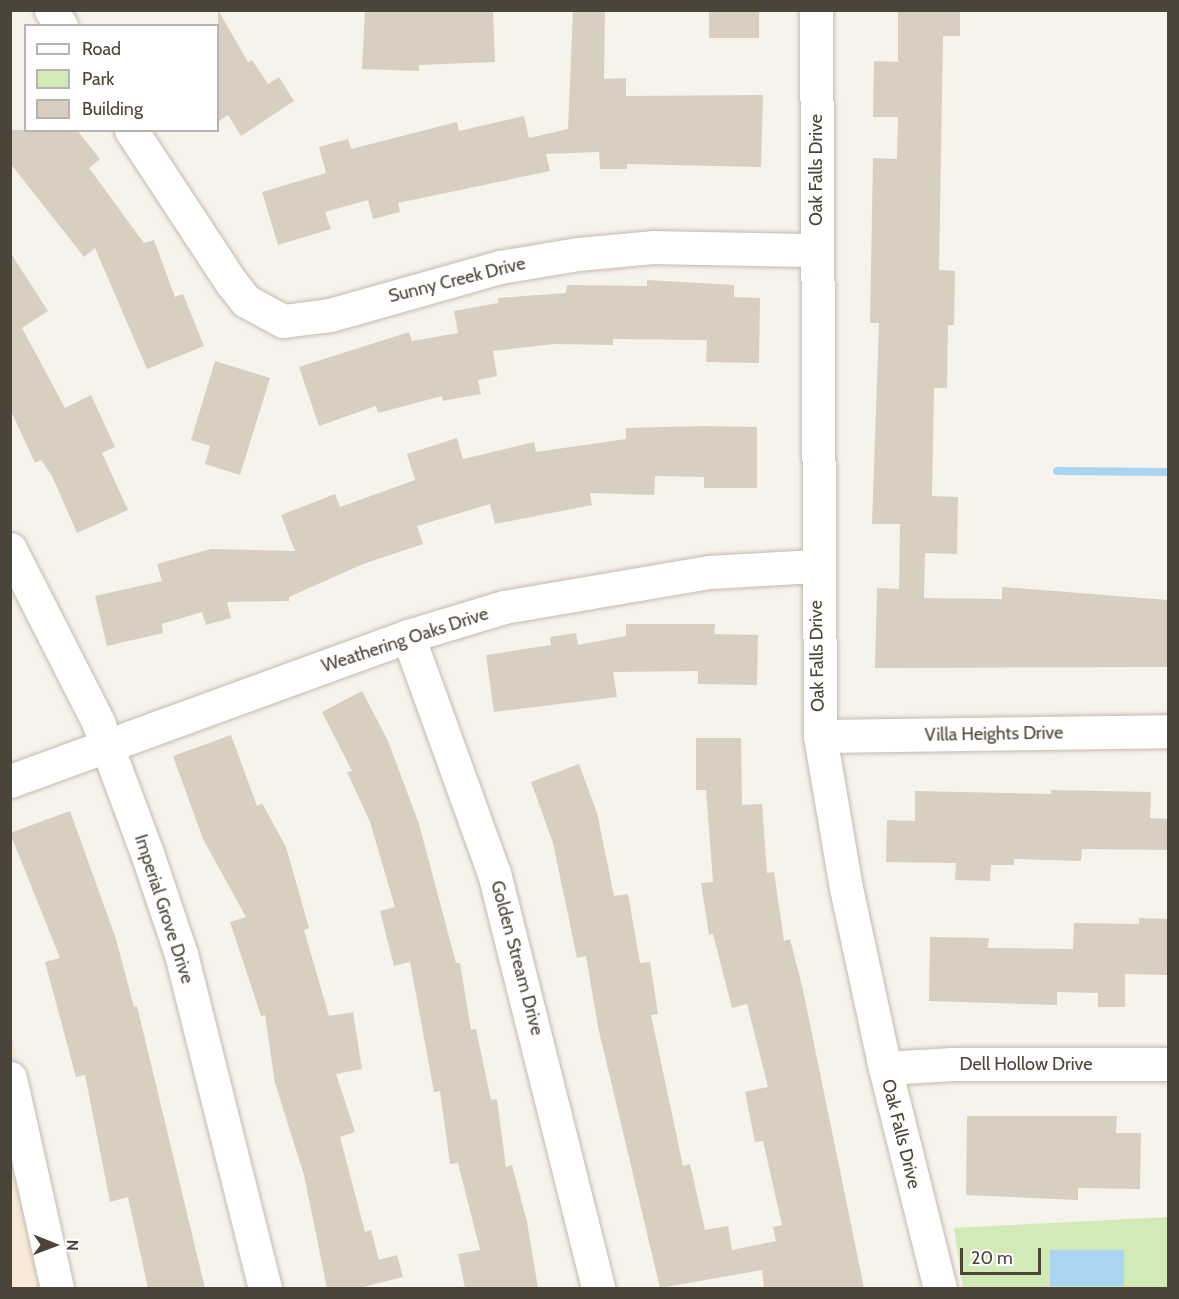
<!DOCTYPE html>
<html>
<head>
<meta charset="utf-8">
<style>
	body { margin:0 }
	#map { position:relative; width:1179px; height:1299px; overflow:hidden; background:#f6f3ec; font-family:Cabin,sans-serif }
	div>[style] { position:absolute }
	.commercial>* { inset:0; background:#f7ead8 }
	.green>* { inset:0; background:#d2eab5 }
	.water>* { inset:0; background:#a9d4f2; transform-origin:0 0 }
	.stream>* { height:8px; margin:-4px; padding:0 4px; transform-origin:4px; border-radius:4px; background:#a9d4f2 }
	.building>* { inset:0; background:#d8cfc1; transform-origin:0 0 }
	.roads { filter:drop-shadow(0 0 2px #c2bbae) drop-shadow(0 0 2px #c2bbae) }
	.minor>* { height:33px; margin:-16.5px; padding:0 16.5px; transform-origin:16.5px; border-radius:16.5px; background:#fff }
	span { translate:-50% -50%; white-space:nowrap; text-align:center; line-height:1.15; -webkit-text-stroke:4.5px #fff; paint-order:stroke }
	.street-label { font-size:18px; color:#4b4439 }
	.frame { position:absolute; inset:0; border:12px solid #4b4439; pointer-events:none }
	.legend { position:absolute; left:24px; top:24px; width:195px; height:108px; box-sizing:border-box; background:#fff; border:2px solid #b7b4b0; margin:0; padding:8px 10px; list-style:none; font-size:18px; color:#4b4439 }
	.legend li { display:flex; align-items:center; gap:12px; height:30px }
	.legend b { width:30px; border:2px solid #b7b4b0 }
	.north { position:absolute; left:24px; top:1215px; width:60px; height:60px; -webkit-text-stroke:4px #fff; paint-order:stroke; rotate:91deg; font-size:16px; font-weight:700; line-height:24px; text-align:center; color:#4b4439 }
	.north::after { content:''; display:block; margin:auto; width:21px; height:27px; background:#4b4439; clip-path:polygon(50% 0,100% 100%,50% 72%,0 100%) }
	.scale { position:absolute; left:960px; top:1248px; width:81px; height:27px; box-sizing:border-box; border:3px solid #4b4439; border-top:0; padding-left:8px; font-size:18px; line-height:21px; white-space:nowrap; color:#4b4439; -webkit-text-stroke:4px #fff; paint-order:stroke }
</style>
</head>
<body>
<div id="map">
	<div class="commercial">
		<div style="clip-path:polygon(11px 1033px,73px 1288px,11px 1288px)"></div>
	</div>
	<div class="green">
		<div style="clip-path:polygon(1168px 1217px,1168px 1288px,963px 1288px,954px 1228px)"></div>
	</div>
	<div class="water">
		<div style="left:1050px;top:1250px;width:74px;height:36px"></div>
	</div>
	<div class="stream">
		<div style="left:1057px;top:471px;width:111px;rotate:0.5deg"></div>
	</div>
	<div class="building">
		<div style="clip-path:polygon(218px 10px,248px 62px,252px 60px,268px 84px,279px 77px,294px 101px,241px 136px,228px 115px,218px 122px)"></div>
		<div style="clip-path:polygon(365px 10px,493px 10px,495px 62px,419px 65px,419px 71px,362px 69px)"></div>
		<div style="clip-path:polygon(573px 10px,605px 10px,604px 79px,626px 78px,626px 96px,763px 95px,761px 167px,627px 164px,627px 169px,600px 169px,599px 152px,546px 154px,550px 171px,398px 203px,400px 212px,373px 219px,368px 200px,325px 212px,331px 229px,278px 245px,262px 192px,326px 173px,319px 147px,348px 139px,351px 149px,457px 122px,459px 131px,524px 116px,529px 138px,568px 129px)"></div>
		<div style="left:709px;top:10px;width:50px;height:28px"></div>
		<div style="clip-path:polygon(898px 10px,960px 10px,960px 36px,943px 36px,939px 270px,955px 271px,954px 325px,948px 325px,947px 388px,934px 388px,932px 496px,958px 497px,957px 554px,925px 553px,924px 598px,1002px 599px,1002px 587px,1168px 600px,1168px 667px,875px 668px,877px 588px,899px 589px,900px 524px,872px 524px,879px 323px,870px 323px,873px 158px,897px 159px,898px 117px,873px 117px,874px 61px,898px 62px)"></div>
		<div style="clip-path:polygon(10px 130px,77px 130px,100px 159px,89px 168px,144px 243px,154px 240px,175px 297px,183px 294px,204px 346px,147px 369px,95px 248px,84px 257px,10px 163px)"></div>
		<div style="clip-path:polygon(10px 252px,48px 311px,22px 328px,65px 408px,91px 395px,115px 447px,102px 453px,128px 510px,77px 533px,52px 476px,41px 460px,35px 463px,10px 409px)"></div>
		<div style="clip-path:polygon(647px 280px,734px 285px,734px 297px,760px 298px,759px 363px,706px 362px,707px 340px,613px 339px,613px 345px,554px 344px,493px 351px,497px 376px,478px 380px,481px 394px,443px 401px,442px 396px,378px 413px,376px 406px,319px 426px,299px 367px,409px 332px,412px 341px,458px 333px,454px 311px,498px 303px,498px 298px,566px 293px,567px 285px,647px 286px)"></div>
		<div style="clip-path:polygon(215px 361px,270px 378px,240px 475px,205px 464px,210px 446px,191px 440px)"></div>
		<div style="clip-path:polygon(704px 426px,757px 427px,757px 488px,704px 488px,704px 477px,655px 476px,654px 495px,590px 493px,592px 505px,495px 524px,490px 504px,417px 526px,423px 544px,363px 564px,289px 597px,289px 601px,227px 602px,231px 618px,206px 625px,202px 612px,162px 624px,163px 633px,107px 646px,95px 596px,162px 581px,157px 564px,211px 549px,295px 551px,281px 515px,335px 494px,340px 507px,415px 480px,407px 454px,457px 438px,463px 459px,534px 442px,536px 452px,626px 439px,626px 428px)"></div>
		<div style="clip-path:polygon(626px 624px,715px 624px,714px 634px,758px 635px,757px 685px,698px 684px,698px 671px,613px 672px,617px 697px,494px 712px,486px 655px,551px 645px,550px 637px,576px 633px,578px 645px,626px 636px)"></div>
		<div style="clip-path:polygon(362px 691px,388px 741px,419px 824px,456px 963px,460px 963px,471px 1030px,476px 1029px,491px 1100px,497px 1099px,506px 1167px,512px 1165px,527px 1222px,538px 1288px,465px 1288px,458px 1254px,480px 1250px,458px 1163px,450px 1164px,440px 1091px,434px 1092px,410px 962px,394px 966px,380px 911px,395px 907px,370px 822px,347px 772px,352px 771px,322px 712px)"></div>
		<div style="clip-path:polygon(231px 735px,257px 806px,262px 803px,286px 847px,309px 928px,304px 930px,329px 1016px,353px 1012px,362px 1069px,336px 1074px,355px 1132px,340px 1137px,365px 1232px,371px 1230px,379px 1260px,397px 1255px,403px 1277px,359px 1288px,327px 1288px,304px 1175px,275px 1083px,265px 1015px,261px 1016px,230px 922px,246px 917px,203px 839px,173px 756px)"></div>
		<div style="clip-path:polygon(696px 738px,741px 738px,742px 805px,762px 804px,767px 873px,774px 872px,784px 941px,790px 939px,803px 990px,864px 1288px,764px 1288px,762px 1270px,660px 1288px,598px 1027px,586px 956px,577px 958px,553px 843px,531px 782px,579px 764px,597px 813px,614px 896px,628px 894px,640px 963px,650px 962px,658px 1014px,651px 1015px,683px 1166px,690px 1164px,705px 1230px,728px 1226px,732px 1250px,776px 1241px,773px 1227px,782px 1225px,763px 1141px,755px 1142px,745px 1092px,768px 1087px,747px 1004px,732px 1008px,713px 934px,709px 935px,701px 883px,713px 882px,706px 790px,696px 790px)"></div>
		<div style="clip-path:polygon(1051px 790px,1151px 792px,1150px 818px,1168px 819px,1168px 850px,1082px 849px,1081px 861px,1014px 859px,1014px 865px,991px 865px,990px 881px,955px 880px,956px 863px,886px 862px,887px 820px,915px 821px,915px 791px,1051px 794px)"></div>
		<div style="clip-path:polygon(70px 811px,116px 939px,134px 1007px,137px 1006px,205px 1288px,148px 1288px,128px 1197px,110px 1202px,85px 1075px,76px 1077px,45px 962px,60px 958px,10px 833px)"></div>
		<div style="clip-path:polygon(1139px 918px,1168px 919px,1168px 975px,1125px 974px,1125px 1007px,1098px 1007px,1098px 993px,1057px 992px,1057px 1005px,929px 1001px,930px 937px,989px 938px,988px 948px,1073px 949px,1074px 923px,1139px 924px)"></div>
		<div style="clip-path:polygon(967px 1116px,1117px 1116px,1116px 1133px,1141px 1133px,1140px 1189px,1078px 1188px,1078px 1200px,966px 1195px)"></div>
	</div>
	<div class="roads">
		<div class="minor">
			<div style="left:51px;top:10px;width:19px;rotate:58deg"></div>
			<div style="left:816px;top:10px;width:726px;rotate:89.68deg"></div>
			<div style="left:820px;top:736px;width:154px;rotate:80.3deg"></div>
			<div style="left:846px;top:888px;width:184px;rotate:77.8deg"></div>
			<div style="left:885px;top:1068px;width:227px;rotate:76deg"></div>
			<div style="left:131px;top:130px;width:182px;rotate:56.7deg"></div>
			<div style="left:231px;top:282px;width:24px;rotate:52deg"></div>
			<div style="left:246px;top:301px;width:42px;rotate:28.4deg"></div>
			<div style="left:283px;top:321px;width:47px;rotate:-7.3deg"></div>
			<div style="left:330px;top:315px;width:177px;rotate:-15.8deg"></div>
			<div style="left:500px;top:267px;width:79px;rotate:-9.5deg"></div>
			<div style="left:578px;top:254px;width:75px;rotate:-5.3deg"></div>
			<div style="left:653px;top:247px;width:163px;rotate:1.1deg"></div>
			<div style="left:10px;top:549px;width:194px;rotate:63deg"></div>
			<div style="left:98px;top:722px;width:140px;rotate:69.5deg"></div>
			<div style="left:147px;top:853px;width:107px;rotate:71.4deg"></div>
			<div style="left:181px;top:954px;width:344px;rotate:75.9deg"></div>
			<div style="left:408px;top:636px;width:252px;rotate:70.1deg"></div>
			<div style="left:494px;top:873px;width:428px;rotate:75.9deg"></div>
			<div style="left:820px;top:736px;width:348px;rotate:-0.8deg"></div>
			<div style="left:10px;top:781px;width:424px;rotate:-20deg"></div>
			<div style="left:408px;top:636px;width:100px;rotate:-16.8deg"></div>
			<div style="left:504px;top:607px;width:208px;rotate:-9.7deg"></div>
			<div style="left:709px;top:572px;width:107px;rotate:-3.2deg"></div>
			<div style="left:885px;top:1068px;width:68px;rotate:-3.4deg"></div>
			<div style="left:953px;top:1064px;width:215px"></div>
			<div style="left:10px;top:1078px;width:215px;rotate:77.4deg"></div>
		</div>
	</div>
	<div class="street-label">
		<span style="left:816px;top:170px;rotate:-90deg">Oak Falls Drive</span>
		<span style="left:457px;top:280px;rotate:-14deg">Sunny Creek Drive</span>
		<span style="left:405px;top:640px;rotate:-18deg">Weathering Oaks Drive</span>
		<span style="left:817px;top:656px;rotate:-91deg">Oak Falls Drive</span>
		<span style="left:994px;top:734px;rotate:-1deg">Villa Heights Drive</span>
		<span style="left:164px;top:909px;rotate:72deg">Imperial Grove Drive</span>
		<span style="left:517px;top:958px;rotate:75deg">Golden Stream Drive</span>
		<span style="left:1026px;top:1064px">Dell Hollow Drive</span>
		<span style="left:901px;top:1134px;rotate:76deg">Oak Falls Drive</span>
	</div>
	<div class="frame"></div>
	<ul class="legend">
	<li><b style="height:8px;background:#fff"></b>Road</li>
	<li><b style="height:16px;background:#d2eab5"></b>Park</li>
	<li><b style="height:16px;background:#d8cfc1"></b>Building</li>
	</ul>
	<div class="north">N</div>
	<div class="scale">20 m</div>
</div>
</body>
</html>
